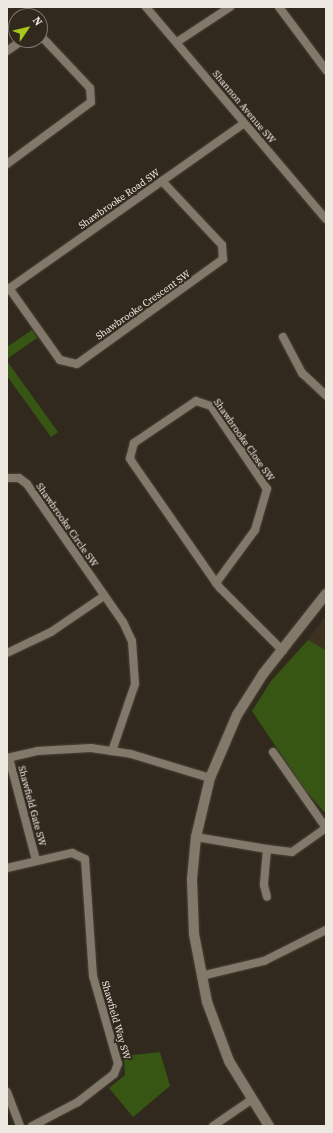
<!DOCTYPE html>
<html>
<head>
<meta charset="utf-8">
<style>
	body { margin:0 }
	#map { position:relative; width:333px; height:1133px; overflow:hidden; background:#31291d; font-family:"Source Serif 4",serif }
	div>[style] { position:absolute }
	.built>* { inset:0; background:#3d3220 }
	.green>* { inset:0; background:#375614 }
	.roads { filter:drop-shadow(0 0 1px #4c453a) drop-shadow(0 0 1px #4c453a) }
	.street>* { height:8px; margin:-4px; padding:0 4px; transform-origin:4px; border-radius:4px; background:#82796a }
	.secondary>* { height:10px; margin:-5px; padding:0 5px; transform-origin:5px; border-radius:5px; background:#82796a }
	span { translate:-50% -50%; white-space:nowrap; text-align:center; line-height:1.15; -webkit-text-stroke:4px #31291d; paint-order:stroke }
	.street-label { font-size:10px; color:#ede8e0 }
	.frame { position:absolute; inset:0; border:8px solid #ede8e0; pointer-events:none }
	.north { position:absolute; left:8px; top:8px; width:40px; height:40px; box-sizing:border-box; background:#31291d; border:1px solid #7c756b; border-radius:50%; rotate:55deg; font-size:11px; font-weight:700; line-height:16px; text-align:center; color:#ede8e0 }
	.north::after { content:''; display:block; margin:auto; width:14px; height:18px; background:#a8c71c; clip-path:polygon(50% 0,100% 100%,50% 72%,0 100%) }
</style>
</head>
<body>
<div id="map">
	<div class="built">
		<div style="clip-path:polygon(326px 615px,326px 650px,308px 640px)"></div>
	</div>
	<div class="green">
		<div style="clip-path:polygon(32px 330px,37px 338px,7px 359px,7px 347px)"></div>
		<div style="clip-path:polygon(7px 361px,58px 432px,51px 437px,7px 376px)"></div>
		<div style="clip-path:polygon(308px 640px,326px 650px,326px 814px,305px 790px,252px 711px,271px 681px)"></div>
		<div style="clip-path:polygon(160px 1052px,170px 1086px,133px 1117px,109px 1088px,125px 1075px,124px 1056px)"></div>
	</div>
	<div class="roads">
		<div class="street">
			<div style="left:146px;top:7px;width:278px;rotate:49.7deg"></div>
			<div style="left:279px;top:7px;width:79px;rotate:53.3deg"></div>
			<div style="left:177px;top:42px;width:64px;rotate:-33.4deg"></div>
			<div style="left:7px;top:51px;width:19px;rotate:-35deg"></div>
			<div style="left:7px;top:164px;width:104px;rotate:-36.4deg"></div>
			<div style="left:91px;top:102px;width:14px;rotate:-94deg"></div>
			<div style="left:90px;top:88px;width:73px;rotate:-133.3deg"></div>
			<div style="left:9px;top:288px;width:88px;rotate:54.7deg"></div>
			<div style="left:60px;top:360px;width:17px;rotate:13deg"></div>
			<div style="left:77px;top:364px;width:180px;rotate:-35.7deg"></div>
			<div style="left:223px;top:259px;width:14px;rotate:-94deg"></div>
			<div style="left:222px;top:245px;width:88px;rotate:-133.2deg"></div>
			<div style="left:7px;top:290px;width:289px;rotate:-35.1deg"></div>
			<div style="left:283px;top:337px;width:41px;rotate:62.2deg"></div>
			<div style="left:302px;top:373px;width:33px;rotate:43deg"></div>
			<div style="left:7px;top:478px;width:12px"></div>
			<div style="left:19px;top:478px;width:10px;rotate:37deg"></div>
			<div style="left:27px;top:484px;width:168px;rotate:55.2deg"></div>
			<div style="left:123px;top:622px;width:21px;rotate:65deg"></div>
			<div style="left:132px;top:641px;width:43px;rotate:86deg"></div>
			<div style="left:135px;top:684px;width:71px;rotate:108.9deg"></div>
			<div style="left:216px;top:583px;width:66px;rotate:-53.7deg"></div>
			<div style="left:255px;top:530px;width:43px;rotate:-73.7deg"></div>
			<div style="left:267px;top:489px;width:100px;rotate:-124deg"></div>
			<div style="left:211px;top:406px;width:16px;rotate:-162deg"></div>
			<div style="left:196px;top:401px;width:75px;rotate:145.9deg"></div>
			<div style="left:134px;top:443px;width:16px;rotate:105deg"></div>
			<div style="left:130px;top:458px;width:4px;rotate:63deg"></div>
			<div style="left:132px;top:462px;width:147px;rotate:55.2deg"></div>
			<div style="left:216px;top:583px;width:6px;rotate:51deg"></div>
			<div style="left:220px;top:588px;width:89px;rotate:45deg"></div>
			<div style="left:7px;top:653px;width:49px;rotate:-25.5deg"></div>
			<div style="left:51px;top:632px;width:64px;rotate:-34.2deg"></div>
			<div style="left:273px;top:752px;width:93px;rotate:55.1deg"></div>
			<div style="left:7px;top:758px;width:31px;rotate:-13deg"></div>
			<div style="left:37px;top:751px;width:54px;rotate:-3.2deg"></div>
			<div style="left:91px;top:748px;width:40px;rotate:8.5deg"></div>
			<div style="left:131px;top:754px;width:83px;rotate:16.9deg"></div>
			<div style="left:9px;top:758px;width:106px;rotate:75.2deg"></div>
			<div style="left:196px;top:837px;width:72px;rotate:9.6deg"></div>
			<div style="left:267px;top:849px;width:36px;rotate:95deg"></div>
			<div style="left:264px;top:885px;width:12px;rotate:76deg"></div>
			<div style="left:267px;top:849px;width:25px;rotate:7deg"></div>
			<div style="left:292px;top:852px;width:42px;rotate:-35.2deg"></div>
			<div style="left:7px;top:868px;width:67px;rotate:-13deg"></div>
			<div style="left:72px;top:853px;width:14px;rotate:25deg"></div>
			<div style="left:85px;top:859px;width:117px;rotate:86.1deg"></div>
			<div style="left:93px;top:976px;width:91px;rotate:74.1deg"></div>
			<div style="left:118px;top:1064px;width:11px;rotate:112deg"></div>
			<div style="left:114px;top:1074px;width:46px;rotate:142.1deg"></div>
			<div style="left:78px;top:1102px;width:52px;rotate:152.4deg"></div>
			<div style="left:201px;top:976px;width:65px;rotate:-13.4deg"></div>
			<div style="left:264px;top:961px;width:69px;rotate:-26.6deg"></div>
			<div style="left:7px;top:1092px;width:36px;rotate:69deg"></div>
			<div style="left:213px;top:1126px;width:46px;rotate:-34.4deg"></div>
		</div>
		<div class="secondary">
			<div style="left:269px;top:1126px;width:76px;rotate:-121.6deg"></div>
			<div style="left:229px;top:1061px;width:63px;rotate:-110.4deg"></div>
			<div style="left:207px;top:1002px;width:69px;rotate:-100.8deg"></div>
			<div style="left:194px;top:934px;width:55px;rotate:-92.1deg"></div>
			<div style="left:192px;top:879px;width:42px;rotate:-84.6deg"></div>
			<div style="left:196px;top:837px;width:61px;rotate:-76.7deg"></div>
			<div style="left:210px;top:778px;width:69px;rotate:-66.8deg"></div>
			<div style="left:237px;top:715px;width:49px;rotate:-57.6deg"></div>
			<div style="left:263px;top:674px;width:102px;rotate:-51.8deg"></div>
		</div>
	</div>
	<div class="street-label">
		<span style="left:244px;top:107px;rotate:50deg">Shannon Avenue SW</span>
		<span style="left:119px;top:199px;rotate:-35deg">Shawbrooke Road SW</span>
		<span style="left:143px;top:305px;rotate:-35deg">Shawbrooke Crescent SW</span>
		<span style="left:244px;top:440px;rotate:55deg">Shawbrooke Close SW</span>
		<span style="left:67px;top:525px;rotate:55deg">Shawbrooke Circle SW</span>
		<span style="left:32px;top:806px;rotate:75deg">Shawfield Gate SW</span>
		<span style="left:116px;top:1020px;rotate:74deg">Shawfield Way SW</span>
	</div>
	<div class="frame"></div>
	<div class="north">N</div>
</div>
</body>
</html>
